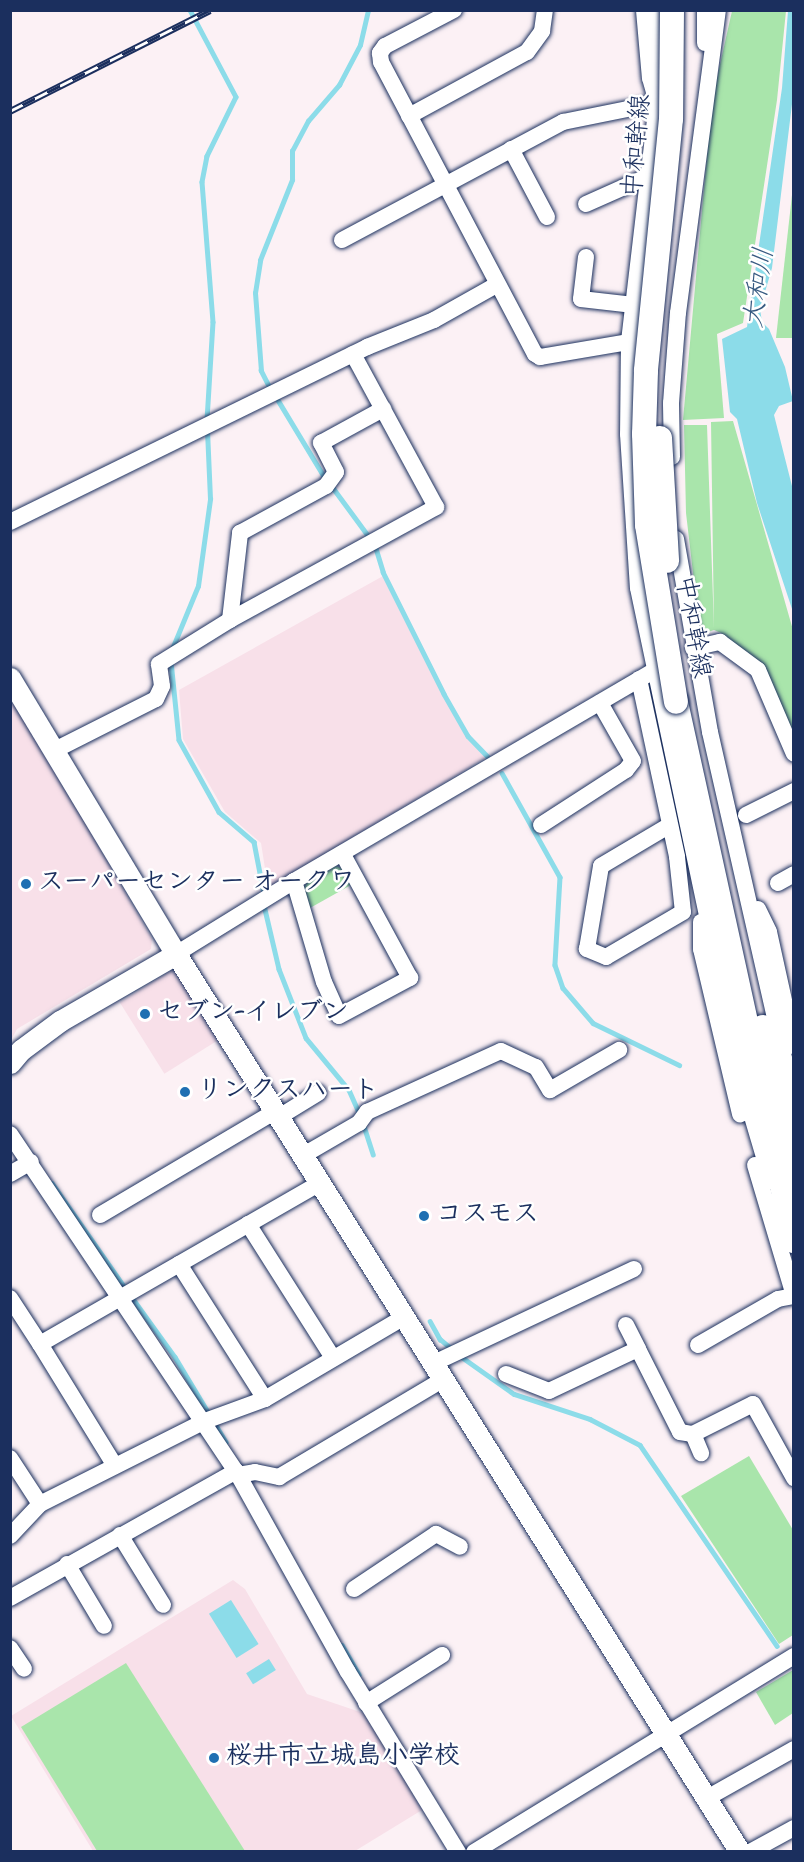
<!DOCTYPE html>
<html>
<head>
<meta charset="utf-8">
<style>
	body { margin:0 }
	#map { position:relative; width:804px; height:1862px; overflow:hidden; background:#fcf1f5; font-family:"Indie Flower","Klee One",sans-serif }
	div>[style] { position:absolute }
	.built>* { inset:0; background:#f8e0e9; transform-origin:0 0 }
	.green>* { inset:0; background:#a9e5ab }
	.water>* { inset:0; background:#8cdce9; transform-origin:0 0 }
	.stream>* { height:4.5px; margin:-2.25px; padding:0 2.25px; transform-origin:2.25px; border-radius:2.25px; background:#8cdce9 }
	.roads { filter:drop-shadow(0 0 2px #1b2f5e) drop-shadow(0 0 2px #1b2f5e) }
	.minor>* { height:16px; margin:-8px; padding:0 8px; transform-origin:8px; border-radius:8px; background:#fff }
	.tertiary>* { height:21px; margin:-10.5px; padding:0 10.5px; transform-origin:10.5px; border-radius:10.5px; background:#fff }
	.secondary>* { height:24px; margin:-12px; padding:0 12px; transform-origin:12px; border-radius:12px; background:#fff }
	.rail>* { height:7px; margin-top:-3.5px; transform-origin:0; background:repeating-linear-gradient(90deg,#fff 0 14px,#1b2f5e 0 28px); box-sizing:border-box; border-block:2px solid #1b2f5e }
	.bridges { filter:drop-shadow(0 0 2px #1b2f5e) drop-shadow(0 0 2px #1b2f5e) }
	.secondary-bridge>* { height:24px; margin:-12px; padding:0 12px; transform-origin:12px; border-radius:12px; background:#fff }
	.dots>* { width:16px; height:16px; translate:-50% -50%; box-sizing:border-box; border:3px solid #fff; border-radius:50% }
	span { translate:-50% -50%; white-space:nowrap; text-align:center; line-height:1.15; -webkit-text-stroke:5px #fff; paint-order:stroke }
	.street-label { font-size:26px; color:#1b2f5e }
	.poi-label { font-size:26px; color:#1b2f5e; font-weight:700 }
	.left { translate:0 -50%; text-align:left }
	.water-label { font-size:27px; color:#375a81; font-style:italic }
	.frame { position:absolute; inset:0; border:12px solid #1b2f5e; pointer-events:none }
</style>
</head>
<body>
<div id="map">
	<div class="built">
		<div style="clip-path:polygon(383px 576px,459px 725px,485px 758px,268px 888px,261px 843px,225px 812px,183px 739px,179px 690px)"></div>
		<div style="clip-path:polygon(11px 694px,152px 939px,151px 949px,17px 1029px,11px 1040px)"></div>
		<div style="left:175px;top:968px;width:84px;height:65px;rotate:58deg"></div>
		<div style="clip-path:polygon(233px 1580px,245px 1589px,307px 1694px,366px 1714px,422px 1810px,355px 1851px,93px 1851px,11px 1716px)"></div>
	</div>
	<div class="green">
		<div style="clip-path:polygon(732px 11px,786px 11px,777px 100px,743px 323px,717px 334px,724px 418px,683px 420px,712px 100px)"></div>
		<div style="clip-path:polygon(793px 186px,793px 338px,776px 338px)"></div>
		<div style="clip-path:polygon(733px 421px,793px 630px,793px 736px,762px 664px,721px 633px,714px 630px,702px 634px,699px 624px,686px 513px,684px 425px,707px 425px,714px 628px,711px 422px)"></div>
		<div style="clip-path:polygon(333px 864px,343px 869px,351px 885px,310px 908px,304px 887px,309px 878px)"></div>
		<div style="clip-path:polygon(749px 1456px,793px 1530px,793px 1635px,779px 1644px,681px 1496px)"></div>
		<div style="clip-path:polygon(126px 1663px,245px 1851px,97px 1851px,21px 1727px)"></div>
		<div style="clip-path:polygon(793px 1670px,793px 1713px,775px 1725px,756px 1692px)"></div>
	</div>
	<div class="water">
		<div style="clip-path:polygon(788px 11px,793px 11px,793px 96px,772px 268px,760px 309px,762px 322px,769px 329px,785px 367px,793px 401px,779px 406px,774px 415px,793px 490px,793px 612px,757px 503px,737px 419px,730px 412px,722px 339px,747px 327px,782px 88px)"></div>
		<div style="left:231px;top:1600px;width:52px;height:26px;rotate:58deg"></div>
		<div style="left:269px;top:1659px;width:13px;height:27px;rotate:58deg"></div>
	</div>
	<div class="stream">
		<div style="left:190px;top:10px;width:98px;rotate:62.1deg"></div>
		<div style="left:236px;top:97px;width:66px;rotate:116.2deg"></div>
		<div style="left:207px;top:156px;width:26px;rotate:101deg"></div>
		<div style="left:202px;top:182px;width:140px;rotate:85.5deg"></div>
		<div style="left:213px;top:322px;width:99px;rotate:93.5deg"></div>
		<div style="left:268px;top:385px;width:16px;rotate:-117deg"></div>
		<div style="left:261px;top:371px;width:78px;rotate:-94.4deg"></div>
		<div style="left:255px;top:293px;width:33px;rotate:-81deg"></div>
		<div style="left:260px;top:260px;width:86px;rotate:-68.2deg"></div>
		<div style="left:292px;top:180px;width:29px;rotate:-90deg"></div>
		<div style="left:292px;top:151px;width:34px;rotate:-62deg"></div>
		<div style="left:308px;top:121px;width:48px;rotate:-49.3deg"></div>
		<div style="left:339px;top:85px;width:45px;rotate:-62.3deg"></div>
		<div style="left:360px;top:45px;width:36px;rotate:-77deg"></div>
		<div style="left:278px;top:400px;width:91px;rotate:58.9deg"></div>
		<div style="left:331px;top:485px;width:66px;rotate:53.7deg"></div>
		<div style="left:375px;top:545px;width:28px;rotate:73deg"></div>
		<div style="left:383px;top:572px;width:136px;rotate:63.4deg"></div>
		<div style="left:444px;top:694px;width:48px;rotate:60.3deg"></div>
		<div style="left:468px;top:736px;width:28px;rotate:46deg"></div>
		<div style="left:172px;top:649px;width:68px;rotate:-67.6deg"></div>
		<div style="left:198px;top:586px;width:88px;rotate:-82.1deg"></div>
		<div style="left:210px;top:499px;width:69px;rotate:-92.5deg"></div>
		<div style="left:171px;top:661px;width:79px;rotate:84.2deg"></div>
		<div style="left:179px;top:740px;width:82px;rotate:60.9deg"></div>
		<div style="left:219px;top:812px;width:46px;rotate:40.6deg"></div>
		<div style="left:254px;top:842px;width:53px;rotate:79.1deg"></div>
		<div style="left:502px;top:773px;width:119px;rotate:60.9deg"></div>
		<div style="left:560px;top:877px;width:88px;rotate:93.3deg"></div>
		<div style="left:555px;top:965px;width:24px;rotate:71deg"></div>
		<div style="left:563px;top:988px;width:46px;rotate:49.4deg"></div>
		<div style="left:593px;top:1023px;width:96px;rotate:26deg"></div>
		<div style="left:264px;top:905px;width:66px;rotate:76.8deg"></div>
		<div style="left:279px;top:969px;width:74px;rotate:68.6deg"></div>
		<div style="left:306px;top:1038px;width:67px;rotate:50.4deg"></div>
		<div style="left:349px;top:1090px;width:27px;rotate:66deg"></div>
		<div style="left:363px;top:1123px;width:33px;rotate:72deg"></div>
		<div style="left:52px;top:1183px;width:129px;rotate:55.1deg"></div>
		<div style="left:131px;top:1296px;width:75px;rotate:54.2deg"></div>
		<div style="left:175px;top:1357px;width:99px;rotate:59deg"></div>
		<div style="left:430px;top:1321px;width:21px;rotate:61deg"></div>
		<div style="left:440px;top:1339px;width:17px;rotate:40deg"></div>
		<div style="left:459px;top:1355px;width:67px;rotate:35.3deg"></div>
		<div style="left:514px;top:1394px;width:80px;rotate:18.2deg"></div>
		<div style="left:590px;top:1419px;width:56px;rotate:27.5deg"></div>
		<div style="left:640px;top:1445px;width:243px;rotate:55.7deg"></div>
		<div style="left:342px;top:1645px;width:34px;rotate:60deg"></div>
	</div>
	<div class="roads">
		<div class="minor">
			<div style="left:454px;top:10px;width:78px;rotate:152.4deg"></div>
			<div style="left:385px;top:46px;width:9px;rotate:126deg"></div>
			<div style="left:380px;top:53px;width:9px;rotate:84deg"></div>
			<div style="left:381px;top:62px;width:330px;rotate:62.2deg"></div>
			<div style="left:535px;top:354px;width:6px;rotate:31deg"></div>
			<div style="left:540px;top:357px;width:90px;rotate:-9.6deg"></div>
			<div style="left:644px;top:10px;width:68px;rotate:85deg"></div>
			<div style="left:650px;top:78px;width:26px;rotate:74deg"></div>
			<div style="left:657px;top:103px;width:241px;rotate:96.7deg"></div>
			<div style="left:629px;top:342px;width:92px;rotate:90.6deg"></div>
			<div style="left:628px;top:434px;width:154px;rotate:86.3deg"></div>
			<div style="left:638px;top:588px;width:427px;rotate:78.1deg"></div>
			<div style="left:726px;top:1006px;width:110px;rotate:76.8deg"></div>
			<div style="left:751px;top:1113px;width:71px;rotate:73.6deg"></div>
			<div style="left:705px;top:10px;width:33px;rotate:90deg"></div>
			<div style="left:409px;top:116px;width:134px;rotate:-28.5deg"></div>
			<div style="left:527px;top:52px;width:26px;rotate:-54deg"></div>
			<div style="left:542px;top:31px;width:21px;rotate:-82deg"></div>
			<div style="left:511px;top:149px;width:77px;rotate:62.1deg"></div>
			<div style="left:586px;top:204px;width:71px;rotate:-24deg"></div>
			<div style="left:342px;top:240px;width:251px;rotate:-28.1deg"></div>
			<div style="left:563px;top:122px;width:96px;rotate:-11.4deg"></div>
			<div style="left:657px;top:103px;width:93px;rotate:-90.6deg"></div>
			<div style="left:586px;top:257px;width:42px;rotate:96.8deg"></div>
			<div style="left:581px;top:299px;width:53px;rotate:6.5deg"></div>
			<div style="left:672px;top:457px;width:54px;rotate:-91.1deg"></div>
			<div style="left:671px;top:403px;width:90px;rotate:-85.6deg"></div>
			<div style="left:678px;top:313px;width:306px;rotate:-82.5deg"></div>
			<div style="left:10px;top:522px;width:398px;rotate:-26.1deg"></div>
			<div style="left:367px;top:347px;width:72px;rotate:-21.9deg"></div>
			<div style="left:434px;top:320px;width:73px;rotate:-29.4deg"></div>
			<div style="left:676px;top:539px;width:196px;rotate:80deg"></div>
			<div style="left:710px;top:732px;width:379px;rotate:77.2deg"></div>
			<div style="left:230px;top:620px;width:88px;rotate:-83.4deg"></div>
			<div style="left:240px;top:533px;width:98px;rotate:-28.7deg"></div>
			<div style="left:326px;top:486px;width:17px;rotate:-54deg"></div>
			<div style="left:336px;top:472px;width:33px;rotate:-117deg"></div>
			<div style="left:321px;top:443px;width:71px;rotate:-28.7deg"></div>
			<div style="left:693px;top:648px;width:28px;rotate:-13deg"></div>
			<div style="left:720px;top:642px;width:47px;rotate:36.4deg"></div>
			<div style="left:758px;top:670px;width:91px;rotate:66.8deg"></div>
			<div style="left:639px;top:679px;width:182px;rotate:77.9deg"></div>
			<div style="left:677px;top:857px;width:55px;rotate:83.8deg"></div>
			<div style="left:683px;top:912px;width:89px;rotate:149.7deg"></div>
			<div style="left:606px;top:957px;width:21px;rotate:-157deg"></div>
			<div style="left:587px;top:949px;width:84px;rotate:-80.4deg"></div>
			<div style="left:601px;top:866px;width:80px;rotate:-30.7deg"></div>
			<div style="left:53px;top:751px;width:115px;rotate:-26.8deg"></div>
			<div style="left:156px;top:699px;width:14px;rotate:-65deg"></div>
			<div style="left:162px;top:686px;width:22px;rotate:-98deg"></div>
			<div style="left:159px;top:664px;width:84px;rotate:-31.8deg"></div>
			<div style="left:230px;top:620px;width:235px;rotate:-28.7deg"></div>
			<div style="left:436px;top:507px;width:174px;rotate:-118.5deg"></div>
			<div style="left:746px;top:815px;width:54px;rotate:-26.6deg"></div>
			<div style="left:541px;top:825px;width:101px;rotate:-32.9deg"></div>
			<div style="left:626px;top:770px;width:11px;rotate:-52deg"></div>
			<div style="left:633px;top:761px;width:67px;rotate:-119.6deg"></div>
			<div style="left:294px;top:881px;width:105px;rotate:73.5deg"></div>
			<div style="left:324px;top:982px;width:37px;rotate:66deg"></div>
			<div style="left:339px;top:1016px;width:81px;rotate:-28.2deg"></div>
			<div style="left:410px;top:978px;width:142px;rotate:-118.5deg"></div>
			<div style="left:778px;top:883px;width:18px;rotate:-29deg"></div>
			<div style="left:758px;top:909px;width:25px;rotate:64deg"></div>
			<div style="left:769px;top:932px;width:117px;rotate:77.6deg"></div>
			<div style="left:701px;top:922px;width:27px;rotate:90deg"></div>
			<div style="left:701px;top:949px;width:170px;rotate:76.7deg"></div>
			<div style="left:176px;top:954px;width:139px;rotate:-31.7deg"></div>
			<div style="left:294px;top:881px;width:417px;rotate:-30.3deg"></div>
			<div style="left:279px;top:1117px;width:46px;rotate:-31.6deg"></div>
			<div style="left:10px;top:1134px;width:406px;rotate:56.2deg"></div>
			<div style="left:236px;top:1471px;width:230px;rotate:60.9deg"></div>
			<div style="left:348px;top:1672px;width:211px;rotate:58.6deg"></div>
			<div style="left:302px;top:1156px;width:66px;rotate:-30.1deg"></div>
			<div style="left:359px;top:1123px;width:14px;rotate:-54deg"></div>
			<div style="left:367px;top:1112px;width:147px;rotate:-24.5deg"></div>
			<div style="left:501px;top:1051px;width:38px;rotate:25deg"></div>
			<div style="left:536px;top:1067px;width:27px;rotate:59deg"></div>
			<div style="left:550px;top:1090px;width:80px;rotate:-30.1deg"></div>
			<div style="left:755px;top:1165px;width:137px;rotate:73.4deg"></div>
			<div style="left:10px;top:1174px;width:24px;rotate:-30deg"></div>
			<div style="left:100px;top:1215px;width:204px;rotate:-30.6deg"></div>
			<div style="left:248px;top:1224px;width:159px;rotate:57.6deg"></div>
			<div style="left:179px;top:1264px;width:160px;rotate:57.5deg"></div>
			<div style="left:10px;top:1298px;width:55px;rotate:56.9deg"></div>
			<div style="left:40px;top:1344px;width:323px;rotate:-29.9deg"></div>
			<div style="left:626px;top:1325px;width:27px;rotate:63deg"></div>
			<div style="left:40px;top:1344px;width:143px;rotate:58.4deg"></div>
			<div style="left:698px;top:1345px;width:92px;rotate:-29.9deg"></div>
			<div style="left:778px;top:1299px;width:15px;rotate:-11deg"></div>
			<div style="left:434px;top:1363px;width:221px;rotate:-25.2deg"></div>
			<div style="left:506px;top:1374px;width:46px;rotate:21.6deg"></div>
			<div style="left:549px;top:1391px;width:98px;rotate:-25.3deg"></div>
			<div style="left:638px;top:1349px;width:93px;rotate:63.2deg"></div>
			<div style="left:680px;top:1432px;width:13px;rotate:9deg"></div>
			<div style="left:693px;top:1434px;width:67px;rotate:-26.6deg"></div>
			<div style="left:753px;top:1404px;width:85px;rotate:61deg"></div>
			<div style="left:693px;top:1434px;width:21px;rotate:67deg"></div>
			<div style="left:10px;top:1458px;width:55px;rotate:56.9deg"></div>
			<div style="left:238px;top:1475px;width:17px;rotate:-10deg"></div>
			<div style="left:255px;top:1472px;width:25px;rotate:12deg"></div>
			<div style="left:279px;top:1477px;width:192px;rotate:-30.7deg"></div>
			<div style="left:120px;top:1535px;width:82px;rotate:58.4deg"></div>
			<div style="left:10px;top:1536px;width:44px;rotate:-46.8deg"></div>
			<div style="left:40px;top:1504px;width:185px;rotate:-26.7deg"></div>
			<div style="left:205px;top:1421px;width:64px;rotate:-20.1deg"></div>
			<div style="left:265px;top:1399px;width:164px;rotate:-30.5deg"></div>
			<div style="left:67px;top:1564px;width:72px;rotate:59.2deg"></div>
			<div style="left:354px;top:1589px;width:99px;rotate:-33.9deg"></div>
			<div style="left:436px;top:1534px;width:27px;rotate:28deg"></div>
			<div style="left:10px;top:1598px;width:259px;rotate:-29.3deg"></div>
			<div style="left:10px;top:1648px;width:25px;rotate:56deg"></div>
			<div style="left:366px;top:1703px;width:90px;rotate:-32.3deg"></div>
			<div style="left:707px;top:1798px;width:100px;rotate:-29.4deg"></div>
			<div style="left:474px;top:1852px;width:375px;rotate:-31.5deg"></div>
			<div style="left:750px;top:1852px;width:50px;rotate:-28.6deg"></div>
		</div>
		<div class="tertiary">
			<div style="left:10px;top:678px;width:322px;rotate:59deg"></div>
			<div style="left:176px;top:954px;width:1060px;rotate:57.87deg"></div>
			<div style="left:10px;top:1063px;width:17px;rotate:-50deg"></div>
			<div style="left:21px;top:1050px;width:49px;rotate:-36.6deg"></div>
			<div style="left:60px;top:1021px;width:134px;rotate:-30deg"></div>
		</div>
		<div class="secondary">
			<div style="left:676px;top:702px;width:552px;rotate:77.65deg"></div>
			<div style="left:763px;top:1027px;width:142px;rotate:77.4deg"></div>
		</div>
	</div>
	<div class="rail">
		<div style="left:10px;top:111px;width:224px;rotate:-26.8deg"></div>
	</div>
	<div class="bridges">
		<div class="secondary-bridge">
			<div style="left:672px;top:10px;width:109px;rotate:90.5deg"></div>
			<div style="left:671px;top:119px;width:253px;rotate:95.7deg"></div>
			<div style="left:646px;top:371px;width:63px;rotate:91.8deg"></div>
			<div style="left:644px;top:434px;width:91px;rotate:88.1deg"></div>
			<div style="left:647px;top:525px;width:179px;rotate:80.7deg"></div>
			<div style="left:660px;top:438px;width:123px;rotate:86.7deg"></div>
		</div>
	</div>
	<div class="dots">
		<div style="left:26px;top:884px;background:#1f6fb2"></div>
		<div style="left:145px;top:1014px;background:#1f6fb2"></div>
		<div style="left:185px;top:1092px;background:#1f6fb2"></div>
		<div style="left:424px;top:1216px;background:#1f6fb2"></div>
		<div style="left:214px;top:1758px;background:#1f6fb2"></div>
	</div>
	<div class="street-label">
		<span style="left:639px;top:146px;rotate:-85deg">中和幹線</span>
		<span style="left:691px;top:627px;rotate:80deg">中和幹線</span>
	</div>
	<div class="poi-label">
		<span class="left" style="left:38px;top:884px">スーパーセンター オークワ</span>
		<span class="left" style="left:157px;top:1014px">セブン-イレブン</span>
		<span class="left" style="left:197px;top:1092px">リンクスハート</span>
		<span class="left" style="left:436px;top:1216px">コスモス</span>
		<span class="left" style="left:226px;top:1758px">桜井市立城島小学校</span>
	</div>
	<div class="water-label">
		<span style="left:760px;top:288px;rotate:-82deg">大和川</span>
	</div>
	<div class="frame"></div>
</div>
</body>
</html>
